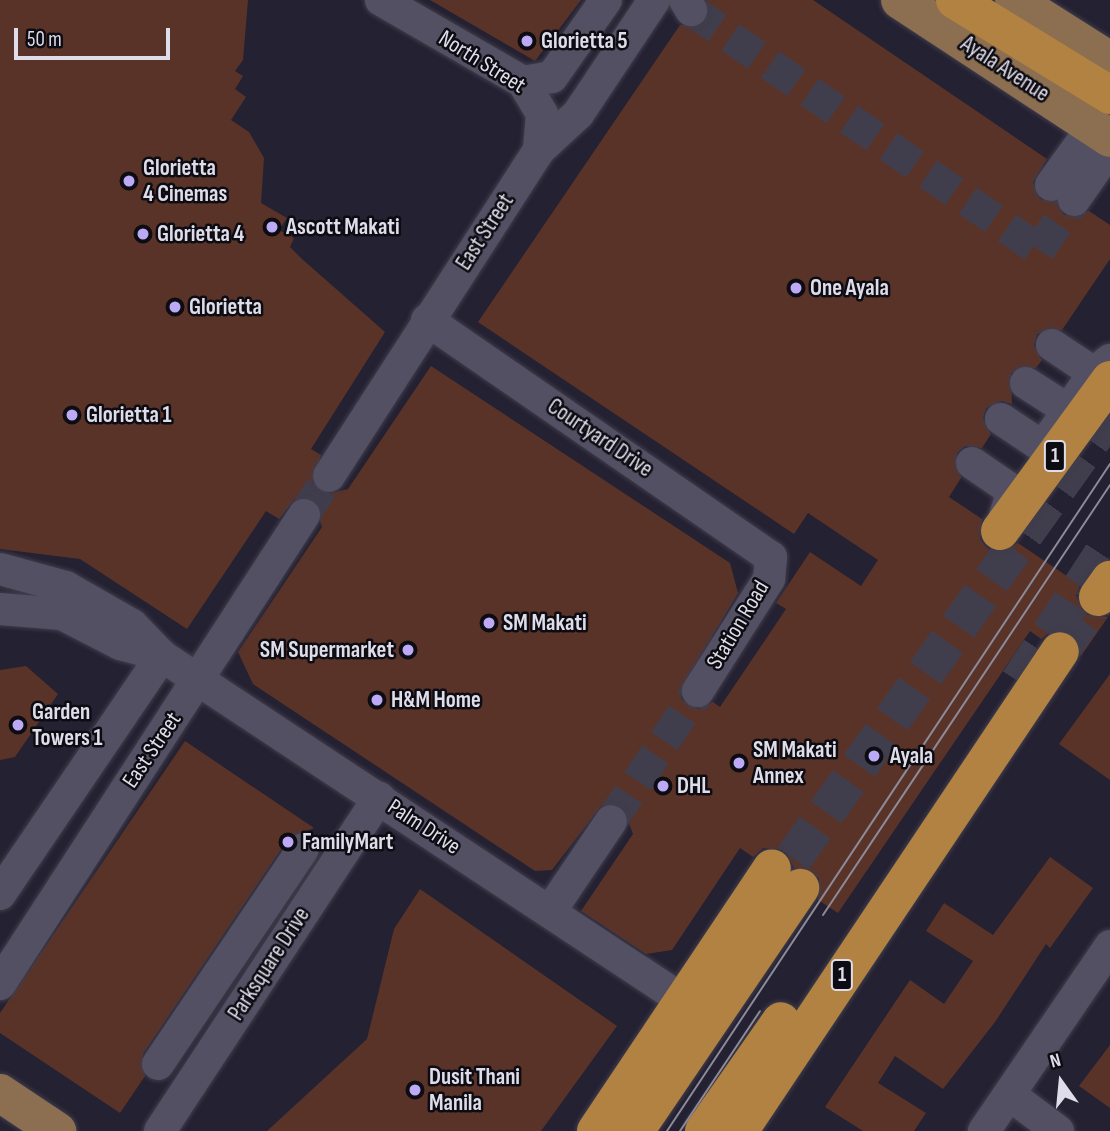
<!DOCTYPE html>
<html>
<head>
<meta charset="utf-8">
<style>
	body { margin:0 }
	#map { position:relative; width:1110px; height:1131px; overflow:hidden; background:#242132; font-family:"Sofia Sans Condensed",sans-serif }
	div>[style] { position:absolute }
	.building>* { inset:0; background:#5a3328 }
	.minor-tunnel>* { height:32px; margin-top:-16px; transform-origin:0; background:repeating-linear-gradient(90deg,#403d4d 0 32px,transparent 0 48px) }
	.major-tunnel>* { height:38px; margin-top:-19px; transform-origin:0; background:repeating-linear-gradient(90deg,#403d4d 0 38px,transparent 0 57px) }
	.highway-tunnel>* { height:38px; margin-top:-19px; transform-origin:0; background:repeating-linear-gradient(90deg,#403d4d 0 38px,transparent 0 57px) }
	.roads { filter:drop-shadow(0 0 2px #403d4c) drop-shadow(0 0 2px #403d4c) }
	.minor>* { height:32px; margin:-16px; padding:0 16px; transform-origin:16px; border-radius:16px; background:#545064 }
	.major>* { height:38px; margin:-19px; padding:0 19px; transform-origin:19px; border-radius:19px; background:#8c6e50 }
	.highway>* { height:38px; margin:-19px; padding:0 19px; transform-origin:19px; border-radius:19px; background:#b28242 }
	.tram>* { height:2px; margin:-1px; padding:0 1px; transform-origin:1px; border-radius:1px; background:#8d8a99 }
	.dots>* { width:19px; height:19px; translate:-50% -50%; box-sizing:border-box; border:4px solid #0d0c13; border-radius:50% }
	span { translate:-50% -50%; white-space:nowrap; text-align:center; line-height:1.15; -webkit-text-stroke:5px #0d0c13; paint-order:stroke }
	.shield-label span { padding:2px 5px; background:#0d0c13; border:2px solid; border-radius:5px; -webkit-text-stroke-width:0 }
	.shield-label { font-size:21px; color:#dfdde9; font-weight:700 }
	.poi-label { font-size:23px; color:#dfdde9; font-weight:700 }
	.left { translate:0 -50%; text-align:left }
	.right { translate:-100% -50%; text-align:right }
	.street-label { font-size:23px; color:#dfdde9 }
	.north { position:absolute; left:1026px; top:1047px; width:70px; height:70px; -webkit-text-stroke:5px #0d0c13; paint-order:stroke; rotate:345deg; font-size:19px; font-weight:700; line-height:28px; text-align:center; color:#dfdde9 }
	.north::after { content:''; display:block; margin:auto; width:24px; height:32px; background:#dfdde9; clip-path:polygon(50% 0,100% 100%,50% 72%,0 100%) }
	.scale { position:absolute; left:14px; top:28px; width:156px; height:32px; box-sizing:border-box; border:4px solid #dfdde9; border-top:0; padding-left:9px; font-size:21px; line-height:24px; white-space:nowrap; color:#dfdde9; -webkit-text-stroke:5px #0d0c13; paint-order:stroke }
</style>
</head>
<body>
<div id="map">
	<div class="building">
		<div style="clip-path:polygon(0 0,248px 0,243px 60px,235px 71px,243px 76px,235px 89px,246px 97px,231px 120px,249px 132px,264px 158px,261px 203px,287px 218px,279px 230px,294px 238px,290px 247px,302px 259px,385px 332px,311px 449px,321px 455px,313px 485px,327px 494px,348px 489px,431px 366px,730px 563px,738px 593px,680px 690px,682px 700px,698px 709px,713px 702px,720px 707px,786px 609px,776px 603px,810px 552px,861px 586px,878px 560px,808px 513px,794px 534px,478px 322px,680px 25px,701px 25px,709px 10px,706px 0,813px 0,1047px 159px,1033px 182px,1040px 199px,1056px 202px,1064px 215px,1089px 211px,1110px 225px,1110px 259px,1062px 330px,1037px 334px,1034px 345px,1042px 360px,1036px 368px,1011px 373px,1012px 404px,1002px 401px,986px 408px,983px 418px,991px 434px,982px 448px,965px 446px,957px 453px,961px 478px,949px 497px,982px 519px,980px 539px,987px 548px,998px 553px,1018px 543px,1080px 585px,1076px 596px,1085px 614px,1108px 617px,1081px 656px,1072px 633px,1051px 631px,1041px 639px,1030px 631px,838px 913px,818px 900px,819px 878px,794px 868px,785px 850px,763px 848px,753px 857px,740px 848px,672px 950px,646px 954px,581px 911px,633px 834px,622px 806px,602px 805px,552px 870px,535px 871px,253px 684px,238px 652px,322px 527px,313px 499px,295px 499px,279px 519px,266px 511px,187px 629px,80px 559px,0 549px)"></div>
		<div style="clip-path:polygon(430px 0,581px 0,535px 61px)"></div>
		<div style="clip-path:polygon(26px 666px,58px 694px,15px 757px,0 760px,0 670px)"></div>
		<div style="clip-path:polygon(1110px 674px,1110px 780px,1059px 744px)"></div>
		<div style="clip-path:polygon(185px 741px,314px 828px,288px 839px,143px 1054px,145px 1076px,120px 1113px,0 1033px,0 1013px)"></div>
		<div style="clip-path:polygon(1050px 857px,1093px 888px,1050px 948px,1046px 944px,995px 1022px,943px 1089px,895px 1056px,878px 1083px,926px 1113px,914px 1131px,863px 1131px,825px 1107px,910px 980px,944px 1004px,973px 961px,926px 931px,944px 903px,993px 935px)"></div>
		<div style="clip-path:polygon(420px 889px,617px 1026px,541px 1131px,267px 1131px,367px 1039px,394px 929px)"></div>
		<div style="clip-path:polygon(1110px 1045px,1110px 1108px,1079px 1086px)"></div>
	</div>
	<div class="minor-tunnel">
		<div style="left:691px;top:10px;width:423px;rotate:34.6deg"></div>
		<div style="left:1039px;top:250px;width:61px;rotate:-55deg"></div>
		<div style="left:304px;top:515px;width:46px;rotate:-57.3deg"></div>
		<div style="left:611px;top:821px;width:156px;rotate:-56.2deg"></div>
	</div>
	<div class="major-tunnel">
		<div style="left:1060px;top:651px;width:66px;rotate:-54.9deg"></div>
	</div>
	<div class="highway-tunnel">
		<div style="left:1019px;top:682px;width:166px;rotate:-56.8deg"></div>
		<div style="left:760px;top:905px;width:603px;rotate:-54.52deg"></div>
	</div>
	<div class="roads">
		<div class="minor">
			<div style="left:381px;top:0;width:164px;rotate:30deg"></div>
			<div style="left:523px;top:82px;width:37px;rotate:59deg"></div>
			<div style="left:542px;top:114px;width:36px;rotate:95deg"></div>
			<div style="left:685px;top:0;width:12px;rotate:59deg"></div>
			<div style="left:523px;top:82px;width:29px;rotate:-10deg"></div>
			<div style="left:552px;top:77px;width:94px;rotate:-55deg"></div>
			<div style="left:1051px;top:185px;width:72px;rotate:-54.1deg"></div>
			<div style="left:1074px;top:200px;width:39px;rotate:-55deg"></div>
			<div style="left:1096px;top:168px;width:37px;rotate:-85deg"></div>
			<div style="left:427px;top:320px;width:418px;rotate:34.6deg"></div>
			<div style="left:771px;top:557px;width:22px;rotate:95deg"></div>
			<div style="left:769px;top:579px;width:133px;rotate:122.4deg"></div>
			<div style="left:1052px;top:345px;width:50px;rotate:33.7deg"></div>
			<div style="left:1026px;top:383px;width:50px;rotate:32.7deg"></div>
			<div style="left:1001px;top:419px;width:50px;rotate:33.7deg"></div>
			<div style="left:1043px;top:447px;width:90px;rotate:-55.4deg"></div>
			<div style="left:1094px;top:373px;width:21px;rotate:-39deg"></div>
			<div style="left:972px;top:463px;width:50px;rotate:34.3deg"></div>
			<div style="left:1013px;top:491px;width:36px;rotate:108deg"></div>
			<div style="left:329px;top:476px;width:388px;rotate:-57.2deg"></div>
			<div style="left:539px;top:150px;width:53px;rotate:-42.7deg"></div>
			<div style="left:578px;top:114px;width:137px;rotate:-56.3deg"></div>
			<div style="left:0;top:569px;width:68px;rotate:15.3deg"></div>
			<div style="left:66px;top:587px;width:76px;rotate:29.9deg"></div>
			<div style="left:132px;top:625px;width:43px;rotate:45.9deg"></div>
			<div style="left:162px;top:656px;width:626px;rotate:33.46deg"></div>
			<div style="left:0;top:609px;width:62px;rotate:4.6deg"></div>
			<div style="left:62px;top:614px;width:65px;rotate:27.3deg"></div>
			<div style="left:120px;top:644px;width:42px;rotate:15deg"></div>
			<div style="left:0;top:894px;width:288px;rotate:-55.8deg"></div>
			<div style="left:551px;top:910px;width:107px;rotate:-56deg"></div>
			<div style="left:0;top:984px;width:559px;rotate:-57.05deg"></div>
			<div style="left:158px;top:1064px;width:259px;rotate:-56deg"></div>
			<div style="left:1010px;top:1095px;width:60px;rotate:36.9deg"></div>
			<div style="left:160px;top:1131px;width:399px;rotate:-56.7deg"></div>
			<div style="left:984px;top:1131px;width:224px;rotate:-55.7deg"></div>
		</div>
		<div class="major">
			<div style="left:900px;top:0;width:251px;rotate:33.3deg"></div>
			<div style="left:1014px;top:0;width:114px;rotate:32.4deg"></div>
			<div style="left:0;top:1093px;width:69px;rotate:33.7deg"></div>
		</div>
		<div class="highway">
			<div style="left:955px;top:0;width:182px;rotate:31.5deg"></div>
			<div style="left:1000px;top:531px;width:187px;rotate:-53.9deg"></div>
			<div style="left:1098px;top:597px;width:21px;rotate:-55deg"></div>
			<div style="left:596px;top:1131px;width:316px;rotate:-56.2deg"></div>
			<div style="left:635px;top:1131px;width:294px;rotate:-55.8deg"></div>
			<div style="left:704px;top:1131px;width:134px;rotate:-55deg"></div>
			<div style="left:739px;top:1131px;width:577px;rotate:-56.23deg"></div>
		</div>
	</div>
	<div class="tram">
		<div style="left:823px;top:915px;width:517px;rotate:-56.28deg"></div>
		<div style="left:667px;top:1131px;width:801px;rotate:-56.41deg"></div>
		<div style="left:680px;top:1131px;width:144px;rotate:-56.3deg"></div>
	</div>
	<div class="dots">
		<div style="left:527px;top:41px;background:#bcaaf6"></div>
		<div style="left:129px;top:181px;background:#bcaaf6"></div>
		<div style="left:272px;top:227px;background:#bcaaf6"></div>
		<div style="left:143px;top:234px;background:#bcaaf6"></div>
		<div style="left:796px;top:288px;background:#bcaaf6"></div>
		<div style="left:175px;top:307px;background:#bcaaf6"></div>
		<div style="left:72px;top:415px;background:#bcaaf6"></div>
		<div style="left:489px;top:623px;background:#bcaaf6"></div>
		<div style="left:408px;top:650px;background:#bcaaf6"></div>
		<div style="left:377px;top:700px;background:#bcaaf6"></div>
		<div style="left:18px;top:725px;background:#bcaaf6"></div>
		<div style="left:874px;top:756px;background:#bcaaf6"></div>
		<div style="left:739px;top:763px;background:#bcaaf6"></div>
		<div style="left:663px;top:786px;background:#bcaaf6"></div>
		<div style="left:288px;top:842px;background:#bcaaf6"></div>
		<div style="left:415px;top:1090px;background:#bcaaf6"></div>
	</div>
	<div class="shield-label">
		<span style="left:1055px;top:456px">1</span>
		<span style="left:842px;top:975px">1</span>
	</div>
	<div class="poi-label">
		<span class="left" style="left:541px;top:41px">Glorietta 5</span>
		<span class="left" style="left:143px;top:181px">Glorietta<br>4 Cinemas</span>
		<span class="left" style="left:286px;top:227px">Ascott Makati</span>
		<span class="left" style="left:157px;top:234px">Glorietta 4</span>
		<span class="left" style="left:810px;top:288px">One Ayala</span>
		<span class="left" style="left:189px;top:307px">Glorietta</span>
		<span class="left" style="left:86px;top:415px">Glorietta 1</span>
		<span class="left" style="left:503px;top:623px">SM Makati</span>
		<span class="right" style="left:394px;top:650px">SM Supermarket</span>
		<span class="left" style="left:391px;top:700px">H&amp;M Home</span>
		<span class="left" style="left:32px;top:725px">Garden<br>Towers 1</span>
		<span class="left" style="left:753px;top:763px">SM Makati<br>Annex</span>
		<span class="left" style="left:890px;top:756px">Ayala</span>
		<span class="left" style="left:677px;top:786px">DHL</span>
		<span class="left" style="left:302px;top:842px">FamilyMart</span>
		<span class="left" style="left:429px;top:1090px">Dusit Thani<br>Manila</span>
	</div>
	<div class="street-label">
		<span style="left:482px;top:62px;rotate:32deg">North Street</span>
		<span style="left:1005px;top:69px;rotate:33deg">Ayala Avenue</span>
		<span style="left:485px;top:232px;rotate:-57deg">East Street</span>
		<span style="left:600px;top:438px;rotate:34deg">Courtyard Drive</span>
		<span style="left:738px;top:625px;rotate:-59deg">Station Road</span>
		<span style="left:152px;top:750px;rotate:-56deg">East Street</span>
		<span style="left:424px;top:827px;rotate:33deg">Palm Drive</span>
		<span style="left:269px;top:964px;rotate:-57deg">Parksquare Drive</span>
	</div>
	<div class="north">N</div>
	<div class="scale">50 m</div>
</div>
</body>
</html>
